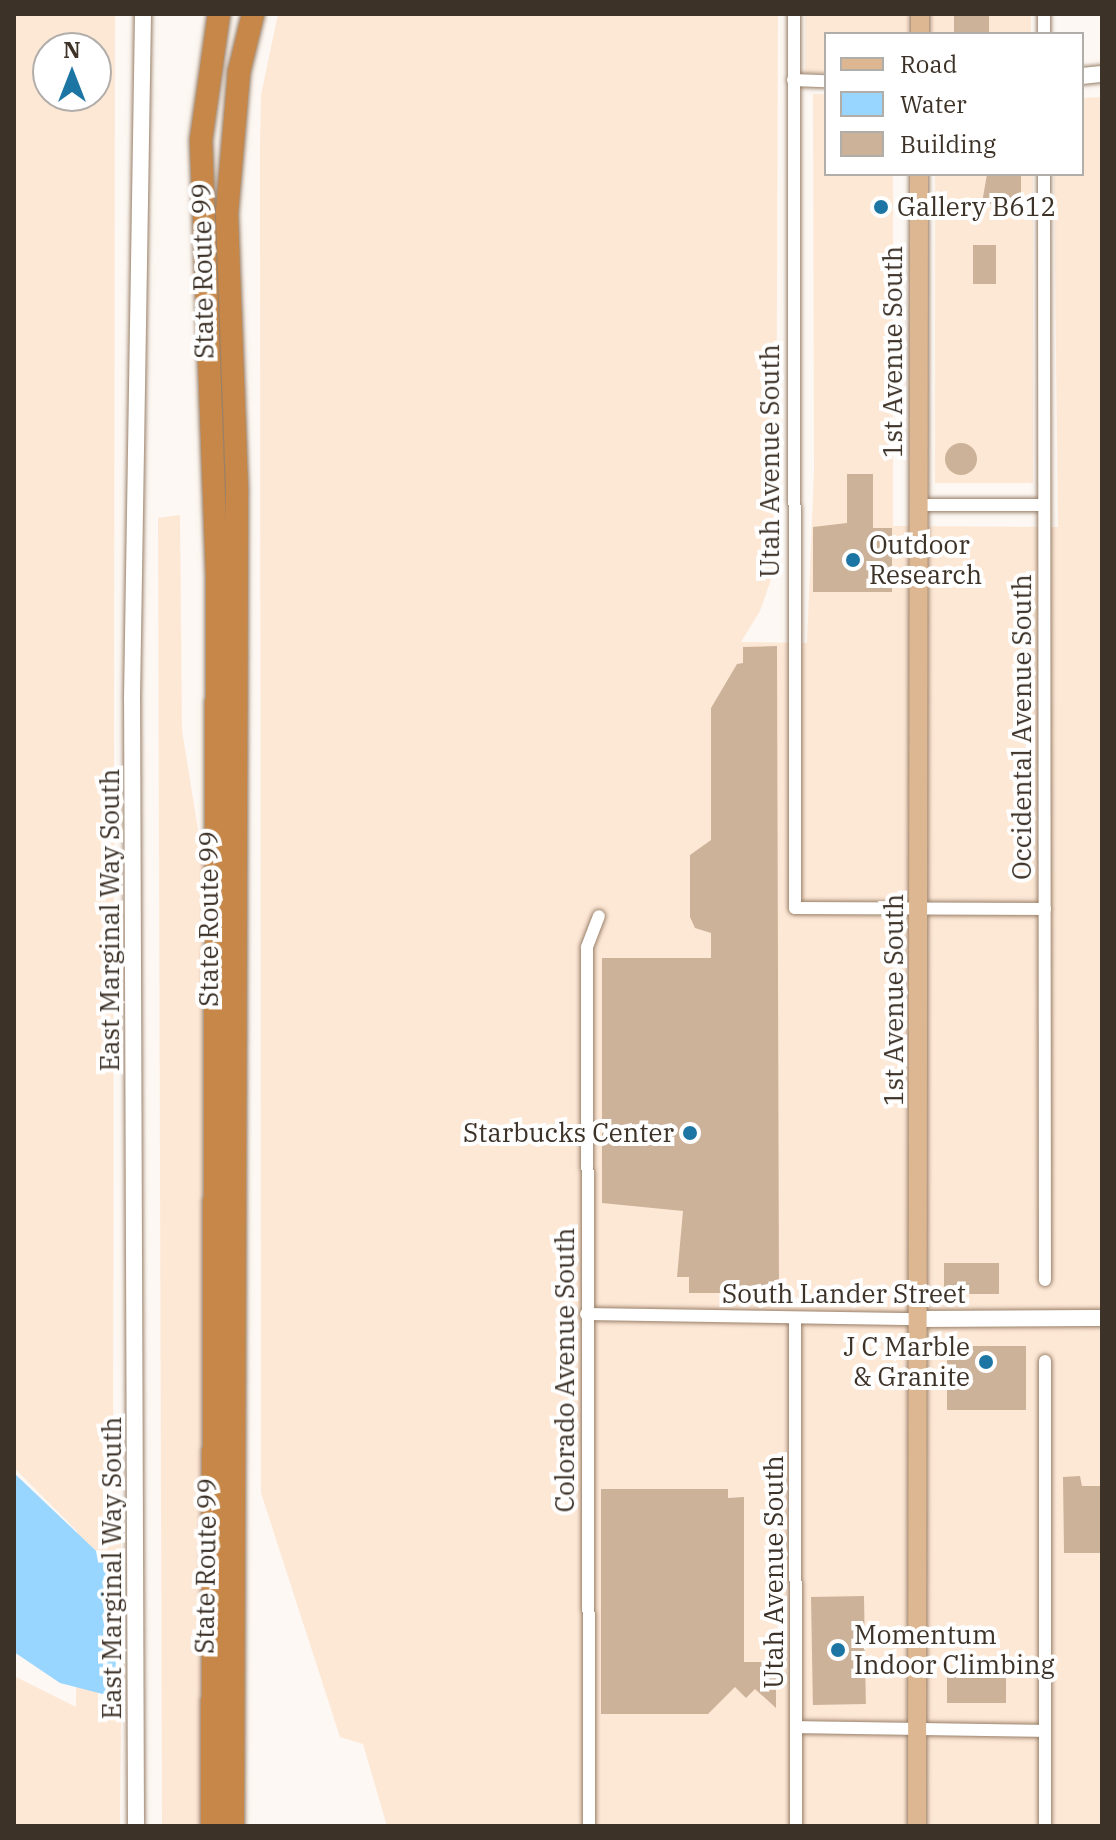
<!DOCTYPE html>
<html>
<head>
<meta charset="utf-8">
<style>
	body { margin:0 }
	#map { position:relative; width:1116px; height:1840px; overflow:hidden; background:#fdf8f3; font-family:"IBM Plex Serif",serif }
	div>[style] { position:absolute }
	.built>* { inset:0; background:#fde8d6; transform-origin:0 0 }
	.water>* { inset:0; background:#99d6ff }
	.building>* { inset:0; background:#cdb29a; transform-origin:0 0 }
	.round { border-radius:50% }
	.roads { filter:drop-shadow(0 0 2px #987f68) drop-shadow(0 0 2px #987f68) }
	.minor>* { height:12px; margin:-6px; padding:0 6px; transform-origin:6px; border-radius:6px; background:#fff }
	.secondary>* { height:16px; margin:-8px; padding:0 8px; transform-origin:8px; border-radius:8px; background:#fff }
	.primary>* { height:18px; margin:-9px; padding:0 9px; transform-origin:9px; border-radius:9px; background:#ddb791 }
	.motorway>* { height:22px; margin:-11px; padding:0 11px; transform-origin:11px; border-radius:11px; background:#c68748 }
	.dots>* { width:22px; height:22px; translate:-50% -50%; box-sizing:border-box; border:4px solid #fff; border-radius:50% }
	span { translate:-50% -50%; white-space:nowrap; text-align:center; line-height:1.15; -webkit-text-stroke:8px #fff; paint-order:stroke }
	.poi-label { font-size:26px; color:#3d3228 }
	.left { translate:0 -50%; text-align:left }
	.right { translate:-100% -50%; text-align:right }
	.street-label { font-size:26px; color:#3d3228 }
	.frame { position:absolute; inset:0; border:16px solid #3d3228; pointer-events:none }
	.legend { position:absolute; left:824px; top:32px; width:260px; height:144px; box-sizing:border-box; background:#fff; border:2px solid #b1ada9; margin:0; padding:10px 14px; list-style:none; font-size:24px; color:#3d3228 }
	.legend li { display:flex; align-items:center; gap:16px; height:40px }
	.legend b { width:40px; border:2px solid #b1ada9 }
	.north { position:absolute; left:32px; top:32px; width:80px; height:80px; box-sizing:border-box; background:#fff; border:2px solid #b1ada9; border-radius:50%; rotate:0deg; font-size:22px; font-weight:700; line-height:32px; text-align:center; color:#3d3228 }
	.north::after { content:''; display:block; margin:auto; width:28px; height:36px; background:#1d75a4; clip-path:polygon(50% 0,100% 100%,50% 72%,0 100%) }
</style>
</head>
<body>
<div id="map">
	<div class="built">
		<div style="clip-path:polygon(evenodd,14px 14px,115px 14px,113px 1500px,120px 1510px,122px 1576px,97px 1553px,98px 1707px,121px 1710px,120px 1826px,14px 1826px,14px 1676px,76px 1707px,77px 1531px,14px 1468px,14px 14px,48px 48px,96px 48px,96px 96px,48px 96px,48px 48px)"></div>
		<div style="clip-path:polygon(278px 14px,778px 14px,776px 565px,760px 611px,741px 642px,807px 643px,814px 472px,813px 94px,826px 94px,826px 174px,893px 174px,893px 526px,1058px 527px,1054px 174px,1082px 174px,1082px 98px,1102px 97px,1102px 1826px,387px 1826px,363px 1744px,340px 1737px,261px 1493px,260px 145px,261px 95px)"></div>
		<div style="clip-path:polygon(805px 14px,1031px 14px,1031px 34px,826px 34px,826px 73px,805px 73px)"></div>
		<div style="left:935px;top:174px;width:98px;height:309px"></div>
		<div style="clip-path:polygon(180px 515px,182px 730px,203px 861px,202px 1826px,162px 1826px,158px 518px)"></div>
	</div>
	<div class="water">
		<div style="clip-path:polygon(14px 1473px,113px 1567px,118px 1698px,60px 1683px,14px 1652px)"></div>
	</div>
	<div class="building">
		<div style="left:954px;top:14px;width:35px;height:20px"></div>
		<div style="clip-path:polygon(987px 174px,1021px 174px,1021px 199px,1007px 199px,1007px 205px,982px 203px)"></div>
		<div style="left:973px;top:245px;width:23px;height:39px"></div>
		<div class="round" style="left:945px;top:443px;width:32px;height:32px"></div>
		<div style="clip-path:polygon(847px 474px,873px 474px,873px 528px,892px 528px,892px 592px,813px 592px,813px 527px,847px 523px)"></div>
		<div style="clip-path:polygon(777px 646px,779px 1293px,689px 1293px,689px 1277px,677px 1277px,683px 1211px,602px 1203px,602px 958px,711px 958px,711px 933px,695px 928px,690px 917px,690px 855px,711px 840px,711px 708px,737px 664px,743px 663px,743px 647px)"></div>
		<div style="left:944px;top:1263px;width:55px;height:31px"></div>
		<div style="left:947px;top:1346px;width:79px;height:64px"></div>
		<div style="clip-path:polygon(1080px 1476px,1082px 1486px,1102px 1486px,1102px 1553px,1064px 1553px,1063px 1477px)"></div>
		<div style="clip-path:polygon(601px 1489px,728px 1489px,728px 1498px,744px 1497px,744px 1662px,776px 1662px,776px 1708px,755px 1689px,746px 1698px,735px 1687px,708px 1714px,601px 1714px)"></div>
		<div style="left:864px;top:1596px;width:108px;height:53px;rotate:89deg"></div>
		<div style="left:947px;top:1671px;width:59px;height:32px"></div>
	</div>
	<div class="roads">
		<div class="minor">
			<div style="left:794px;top:14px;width:894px;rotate:89.94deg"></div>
			<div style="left:795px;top:908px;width:250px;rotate:0.2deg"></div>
			<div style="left:1044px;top:14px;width:20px;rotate:90deg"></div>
			<div style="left:793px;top:80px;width:33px;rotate:2deg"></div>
			<div style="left:1044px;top:174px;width:1106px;rotate:89.95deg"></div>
			<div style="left:918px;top:505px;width:126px"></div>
			<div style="left:586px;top:1314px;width:334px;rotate:0.9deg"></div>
			<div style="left:795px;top:1318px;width:508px;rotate:89.89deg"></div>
			<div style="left:1045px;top:1361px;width:465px;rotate:90deg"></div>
			<div style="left:796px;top:1727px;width:249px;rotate:0.9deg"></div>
			<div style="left:589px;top:1826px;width:879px;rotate:-90.13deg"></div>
			<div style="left:587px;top:947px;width:33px;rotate:-69deg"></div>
		</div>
		<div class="secondary">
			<div style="left:1082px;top:76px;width:20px;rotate:-6deg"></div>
			<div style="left:920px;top:1319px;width:182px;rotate:-0.3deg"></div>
			<div style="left:136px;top:1826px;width:1127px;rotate:-90.2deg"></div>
			<div style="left:132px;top:699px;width:685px;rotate:-89.08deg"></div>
		</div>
		<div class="primary">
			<div style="left:920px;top:14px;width:20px;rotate:90deg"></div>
			<div style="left:917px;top:1826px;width:1652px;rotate:-89.93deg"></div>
		</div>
		<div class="motorway">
			<div style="left:212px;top:1826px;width:1250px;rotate:-89.77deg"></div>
			<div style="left:217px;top:576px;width:436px;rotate:-92.1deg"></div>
			<div style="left:201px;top:140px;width:127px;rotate:-81.9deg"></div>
			<div style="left:233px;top:1826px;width:1336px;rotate:-89.83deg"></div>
			<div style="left:237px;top:490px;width:278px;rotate:-92.1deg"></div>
			<div style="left:227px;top:212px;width:141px;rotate:-85.1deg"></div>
			<div style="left:239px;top:72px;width:60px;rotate:-76.4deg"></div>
		</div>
	</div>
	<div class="dots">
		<div style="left:881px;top:207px;background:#1d75a4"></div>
		<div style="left:853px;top:560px;background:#1d75a4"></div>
		<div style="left:690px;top:1133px;background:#1d75a4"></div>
		<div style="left:986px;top:1362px;background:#1d75a4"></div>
		<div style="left:838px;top:1650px;background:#1d75a4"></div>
	</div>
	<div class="poi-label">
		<span class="left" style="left:897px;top:207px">Gallery B612</span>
		<span class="left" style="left:869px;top:560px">Outdoor<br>Research</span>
		<span class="right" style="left:674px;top:1133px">Starbucks Center</span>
		<span class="right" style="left:970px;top:1362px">J C Marble<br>&amp; Granite</span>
		<span class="left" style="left:854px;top:1650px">Momentum<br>Indoor Climbing</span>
	</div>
	<div class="street-label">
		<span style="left:203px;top:271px;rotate:-91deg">State Route 99</span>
		<span style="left:893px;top:352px;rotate:-90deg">1st Avenue South</span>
		<span style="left:770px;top:461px;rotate:-90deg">Utah Avenue South</span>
		<span style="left:1022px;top:727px;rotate:-90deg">Occidental Avenue South</span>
		<span style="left:209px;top:919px;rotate:-90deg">State Route 99</span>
		<span style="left:110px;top:920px;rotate:-90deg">East Marginal Way South</span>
		<span style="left:894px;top:1000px;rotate:-90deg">1st Avenue South</span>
		<span style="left:844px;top:1294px">South Lander Street</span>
		<span style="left:565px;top:1370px;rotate:-90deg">Colorado Avenue South</span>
		<span style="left:206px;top:1566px;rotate:-89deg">State Route 99</span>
		<span style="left:112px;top:1568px;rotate:-90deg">East Marginal Way South</span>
		<span style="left:774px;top:1572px;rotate:-90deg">Utah Avenue South</span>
	</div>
	<div class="frame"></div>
	<ul class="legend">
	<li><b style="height:10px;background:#ddb791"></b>Road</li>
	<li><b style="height:22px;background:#99d6ff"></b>Water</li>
	<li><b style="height:22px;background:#cdb29a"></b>Building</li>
	</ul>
	<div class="north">N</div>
</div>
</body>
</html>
